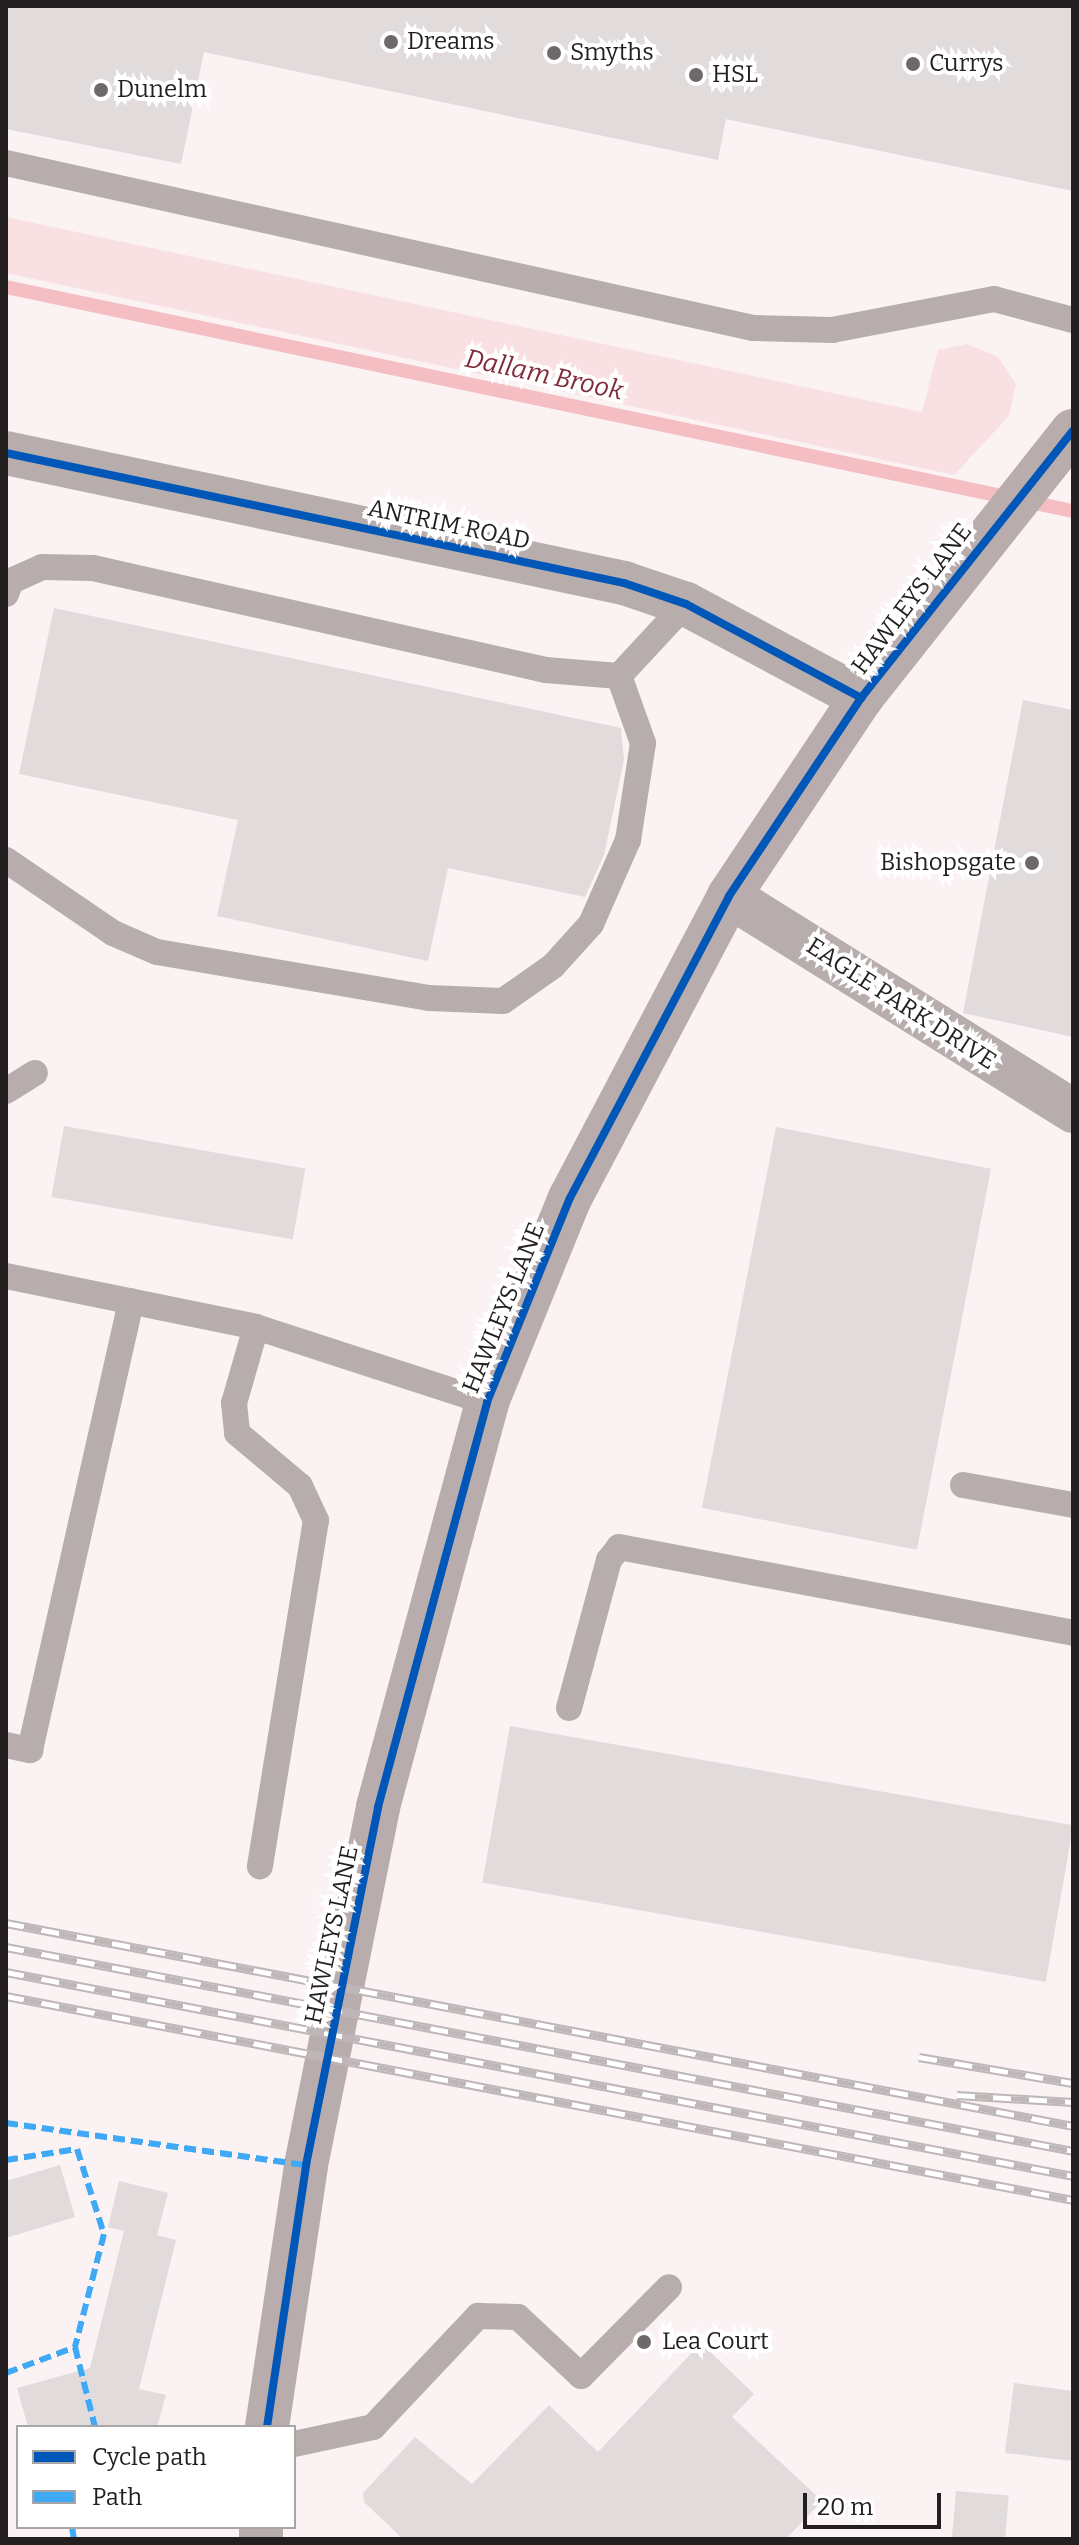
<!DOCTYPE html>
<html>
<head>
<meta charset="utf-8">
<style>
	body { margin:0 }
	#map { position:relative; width:1079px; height:2545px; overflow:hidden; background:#faf2f3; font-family:Bitter,serif }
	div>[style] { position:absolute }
	.green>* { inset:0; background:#f9e0e2 }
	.stream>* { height:14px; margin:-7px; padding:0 7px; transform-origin:7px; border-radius:7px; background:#f5bec3 }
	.building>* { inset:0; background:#e1dbdc; transform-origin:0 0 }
	.lane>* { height:26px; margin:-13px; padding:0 13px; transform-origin:13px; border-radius:13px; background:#b8adad }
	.street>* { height:44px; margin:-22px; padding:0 22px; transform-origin:22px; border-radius:22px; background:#b8adad }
	.secondary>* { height:44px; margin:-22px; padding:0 22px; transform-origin:22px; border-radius:22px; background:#b8acad }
	.rail>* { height:9px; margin-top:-4.5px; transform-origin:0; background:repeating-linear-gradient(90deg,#fff 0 18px,#beb6b7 0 36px); box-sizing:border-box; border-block:2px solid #beb6b7 }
	.quiet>* { height:6px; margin-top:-3px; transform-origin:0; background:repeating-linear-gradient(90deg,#3fa9f5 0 12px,transparent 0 18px) }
	.cycleway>* { height:8px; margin:-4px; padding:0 4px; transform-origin:4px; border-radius:4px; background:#0057b8 }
	.dots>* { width:22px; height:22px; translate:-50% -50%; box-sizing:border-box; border:4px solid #fff; border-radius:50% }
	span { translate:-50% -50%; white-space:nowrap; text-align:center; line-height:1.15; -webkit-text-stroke:8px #fff; paint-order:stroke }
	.poi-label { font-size:24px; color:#231e1f }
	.left { translate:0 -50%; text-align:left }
	.right { translate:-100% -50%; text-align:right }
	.street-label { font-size:24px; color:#231e1f }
	.water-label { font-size:26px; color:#812a39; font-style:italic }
	.frame { position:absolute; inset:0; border:8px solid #231e1f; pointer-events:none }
	.legend { position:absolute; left:16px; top:2425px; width:280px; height:104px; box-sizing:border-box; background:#fff; border:2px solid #a7a5a5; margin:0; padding:10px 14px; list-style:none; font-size:24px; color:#231e1f }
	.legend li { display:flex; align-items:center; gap:16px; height:40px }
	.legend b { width:40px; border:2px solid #a7a5a5 }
	.scale { position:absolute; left:803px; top:2493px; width:138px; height:36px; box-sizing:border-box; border:4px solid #231e1f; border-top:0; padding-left:10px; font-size:24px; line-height:28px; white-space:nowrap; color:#231e1f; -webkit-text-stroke:6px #fff; paint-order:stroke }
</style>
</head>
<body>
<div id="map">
	<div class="green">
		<div style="clip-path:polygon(6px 217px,922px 412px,938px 350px,967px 344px,998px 357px,1016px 384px,1009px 416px,954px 475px,6px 273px)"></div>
	</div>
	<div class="stream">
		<div style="left:6px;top:287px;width:1090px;rotate:11.86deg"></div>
	</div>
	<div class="building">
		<div style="clip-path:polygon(6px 6px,1073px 6px,1073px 191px,726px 119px,718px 160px,204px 52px,181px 164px,6px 129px)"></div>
		<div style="clip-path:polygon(54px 608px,621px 728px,624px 760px,604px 855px,585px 897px,448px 868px,428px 961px,217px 916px,238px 820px,19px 774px)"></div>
		<div style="clip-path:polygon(1023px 700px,1073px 710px,1073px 1037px,963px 1013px)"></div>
		<div style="left:64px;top:1126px;width:245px;height:72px;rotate:10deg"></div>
		<div style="left:776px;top:1127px;width:219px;height:388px;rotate:11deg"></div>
		<div style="left:510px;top:1726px;width:572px;height:159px;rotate:10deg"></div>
		<div style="clip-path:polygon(60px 2165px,75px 2217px,6px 2238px,6px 2181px)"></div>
		<div style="clip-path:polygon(119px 2181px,168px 2193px,157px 2235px,176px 2240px,139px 2389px,166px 2395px,157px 2427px,28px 2427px,17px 2388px,90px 2368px,124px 2231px,108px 2227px)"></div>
		<div style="clip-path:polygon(701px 2343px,754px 2394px,732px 2417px,822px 2501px,786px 2539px,403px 2539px,364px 2502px,363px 2493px,415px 2437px,472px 2484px,549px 2405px,598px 2452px)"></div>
		<div style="clip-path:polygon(1014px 2383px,1073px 2391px,1073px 2461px,1005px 2453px)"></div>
		<div style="left:956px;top:2491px;width:53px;height:48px;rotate:5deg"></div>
	</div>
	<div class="lane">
		<div style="left:6px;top:163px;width:765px;rotate:12.46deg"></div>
		<div style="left:753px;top:328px;width:79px;rotate:1.5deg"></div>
		<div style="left:832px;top:330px;width:165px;rotate:-10.8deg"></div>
		<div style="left:994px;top:299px;width:82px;rotate:14.9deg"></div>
		<div style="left:6px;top:594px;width:14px;rotate:-69deg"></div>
		<div style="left:11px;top:581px;width:34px;rotate:-24deg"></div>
		<div style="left:42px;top:567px;width:51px;rotate:1.1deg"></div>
		<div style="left:93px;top:568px;width:464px;rotate:12.7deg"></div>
		<div style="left:546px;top:670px;width:73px;rotate:4.7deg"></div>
		<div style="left:619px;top:676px;width:98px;rotate:-47.1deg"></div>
		<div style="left:6px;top:860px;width:130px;rotate:34.3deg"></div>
		<div style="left:113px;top:933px;width:48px;rotate:23.4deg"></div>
		<div style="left:157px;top:952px;width:276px;rotate:9.6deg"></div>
		<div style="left:429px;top:998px;width:74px;rotate:2.3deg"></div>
		<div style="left:503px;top:1001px;width:61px;rotate:-35deg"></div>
		<div style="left:553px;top:966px;width:57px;rotate:-47.9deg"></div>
		<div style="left:591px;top:924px;width:92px;rotate:-66.2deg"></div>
		<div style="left:628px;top:840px;width:98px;rotate:-81.2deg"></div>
		<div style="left:643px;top:743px;width:71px;rotate:-109.7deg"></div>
		<div style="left:6px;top:1091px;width:34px;rotate:-32deg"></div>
		<div style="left:6px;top:1276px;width:255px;rotate:11.5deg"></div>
		<div style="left:256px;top:1327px;width:243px;rotate:18deg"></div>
		<div style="left:256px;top:1327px;width:79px;rotate:106.1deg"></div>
		<div style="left:234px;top:1403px;width:30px;rotate:84deg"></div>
		<div style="left:237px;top:1433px;width:82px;rotate:40.1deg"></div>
		<div style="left:300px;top:1486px;width:38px;rotate:65deg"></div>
		<div style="left:316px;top:1520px;width:351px;rotate:99.2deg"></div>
		<div style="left:963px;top:1485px;width:112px;rotate:10.3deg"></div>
		<div style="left:569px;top:1708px;width:153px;rotate:-74.9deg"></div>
		<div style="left:609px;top:1560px;width:16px;rotate:-52deg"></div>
		<div style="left:619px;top:1547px;width:462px;rotate:10.7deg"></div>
		<div style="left:6px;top:1745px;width:25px;rotate:12deg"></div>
		<div style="left:30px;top:1750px;width:460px;rotate:-77.3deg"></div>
		<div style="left:294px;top:2444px;width:81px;rotate:-12.1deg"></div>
		<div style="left:373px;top:2427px;width:153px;rotate:-46.6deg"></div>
		<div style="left:478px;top:2316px;width:40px;rotate:1.4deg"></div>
		<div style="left:518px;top:2317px;width:86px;rotate:43.1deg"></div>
		<div style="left:581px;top:2376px;width:125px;rotate:-45.3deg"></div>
	</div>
	<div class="street">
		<div style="left:6px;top:453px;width:632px;rotate:11.88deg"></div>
		<div style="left:624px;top:583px;width:65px;rotate:18.7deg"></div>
		<div style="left:686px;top:604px;width:199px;rotate:28.2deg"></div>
		<div style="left:729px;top:896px;width:406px;rotate:32deg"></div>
	</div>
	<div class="secondary">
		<div style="left:267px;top:2427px;width:265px;rotate:-81.5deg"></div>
		<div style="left:306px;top:2165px;width:365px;rotate:-78.6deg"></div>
		<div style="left:378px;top:1807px;width:419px;rotate:-74.9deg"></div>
		<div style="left:487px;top:1402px;width:220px;rotate:-67.9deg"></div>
		<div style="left:570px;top:1198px;width:341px;rotate:-62.2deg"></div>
		<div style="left:729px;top:896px;width:238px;rotate:-56.3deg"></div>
		<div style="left:861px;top:698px;width:341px;rotate:-51.6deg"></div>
		<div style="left:261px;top:2539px;width:12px;rotate:-90deg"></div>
	</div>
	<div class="rail">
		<div style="left:6px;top:1923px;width:1086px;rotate:10.77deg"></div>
		<div style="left:6px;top:1947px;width:1086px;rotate:10.82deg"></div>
		<div style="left:6px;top:1972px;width:1086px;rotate:10.82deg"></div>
		<div style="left:6px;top:1996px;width:1086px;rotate:10.82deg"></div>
		<div style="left:919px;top:2057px;width:156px;rotate:9.6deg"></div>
		<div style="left:957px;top:2095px;width:116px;rotate:3.5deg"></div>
	</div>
	<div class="quiet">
		<div style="left:6px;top:2123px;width:303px;rotate:8deg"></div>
		<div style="left:6px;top:2160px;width:72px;rotate:-8.8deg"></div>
		<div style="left:77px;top:2149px;width:89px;rotate:72.4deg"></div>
		<div style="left:104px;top:2234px;width:117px;rotate:104.4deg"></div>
		<div style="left:6px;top:2373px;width:74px;rotate:-20.6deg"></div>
		<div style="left:75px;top:2347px;width:82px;rotate:76deg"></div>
		<div style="left:72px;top:2527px;width:12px;rotate:81deg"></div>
	</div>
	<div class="cycleway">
		<div style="left:6px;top:453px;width:632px;rotate:11.88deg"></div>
		<div style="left:624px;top:583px;width:65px;rotate:18.7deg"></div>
		<div style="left:686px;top:604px;width:199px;rotate:28.2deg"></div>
		<div style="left:267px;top:2427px;width:265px;rotate:-81.5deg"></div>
		<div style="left:306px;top:2165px;width:365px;rotate:-78.6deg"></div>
		<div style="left:378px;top:1807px;width:419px;rotate:-74.9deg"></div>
		<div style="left:487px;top:1402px;width:220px;rotate:-67.9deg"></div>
		<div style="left:570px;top:1198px;width:341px;rotate:-62.2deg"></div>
		<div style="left:729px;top:896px;width:238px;rotate:-56.3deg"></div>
		<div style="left:861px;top:698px;width:341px;rotate:-51.6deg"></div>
	</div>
	<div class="dots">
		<div style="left:391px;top:42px;background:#6e6869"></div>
		<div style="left:554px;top:53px;background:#6e6869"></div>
		<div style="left:913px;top:64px;background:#6e6869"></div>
		<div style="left:696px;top:75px;background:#6e6869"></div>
		<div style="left:101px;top:90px;background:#6e6869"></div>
		<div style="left:1032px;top:863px;background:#6e6869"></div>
		<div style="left:644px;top:2342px;background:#6e6869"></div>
	</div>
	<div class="poi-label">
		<span class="left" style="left:407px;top:42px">Dreams</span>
		<span class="left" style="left:570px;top:53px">Smyths</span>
		<span class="left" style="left:929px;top:64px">Currys</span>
		<span class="left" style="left:712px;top:75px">HSL</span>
		<span class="left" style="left:117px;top:90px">Dunelm</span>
		<span class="right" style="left:1016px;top:863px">Bishopsgate</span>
		<span class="left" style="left:662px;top:2342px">Lea Court</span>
	</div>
	<div class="street-label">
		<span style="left:449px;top:525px;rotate:12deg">ANTRIM ROAD</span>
		<span style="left:912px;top:599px;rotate:-53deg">HAWLEYS LANE</span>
		<span style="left:901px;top:1004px;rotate:33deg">EAGLE PARK DRIVE</span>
		<span style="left:504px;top:1308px;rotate:-68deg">HAWLEYS LANE</span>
		<span style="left:332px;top:1935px;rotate:-78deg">HAWLEYS LANE</span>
	</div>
	<div class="water-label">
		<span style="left:544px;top:375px;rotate:12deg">Dallam Brook</span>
	</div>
	<div class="frame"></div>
	<ul class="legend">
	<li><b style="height:10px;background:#0057b8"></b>Cycle path</li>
	<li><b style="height:10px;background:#3fa9f5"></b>Path</li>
	</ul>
	<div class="scale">20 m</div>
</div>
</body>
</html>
